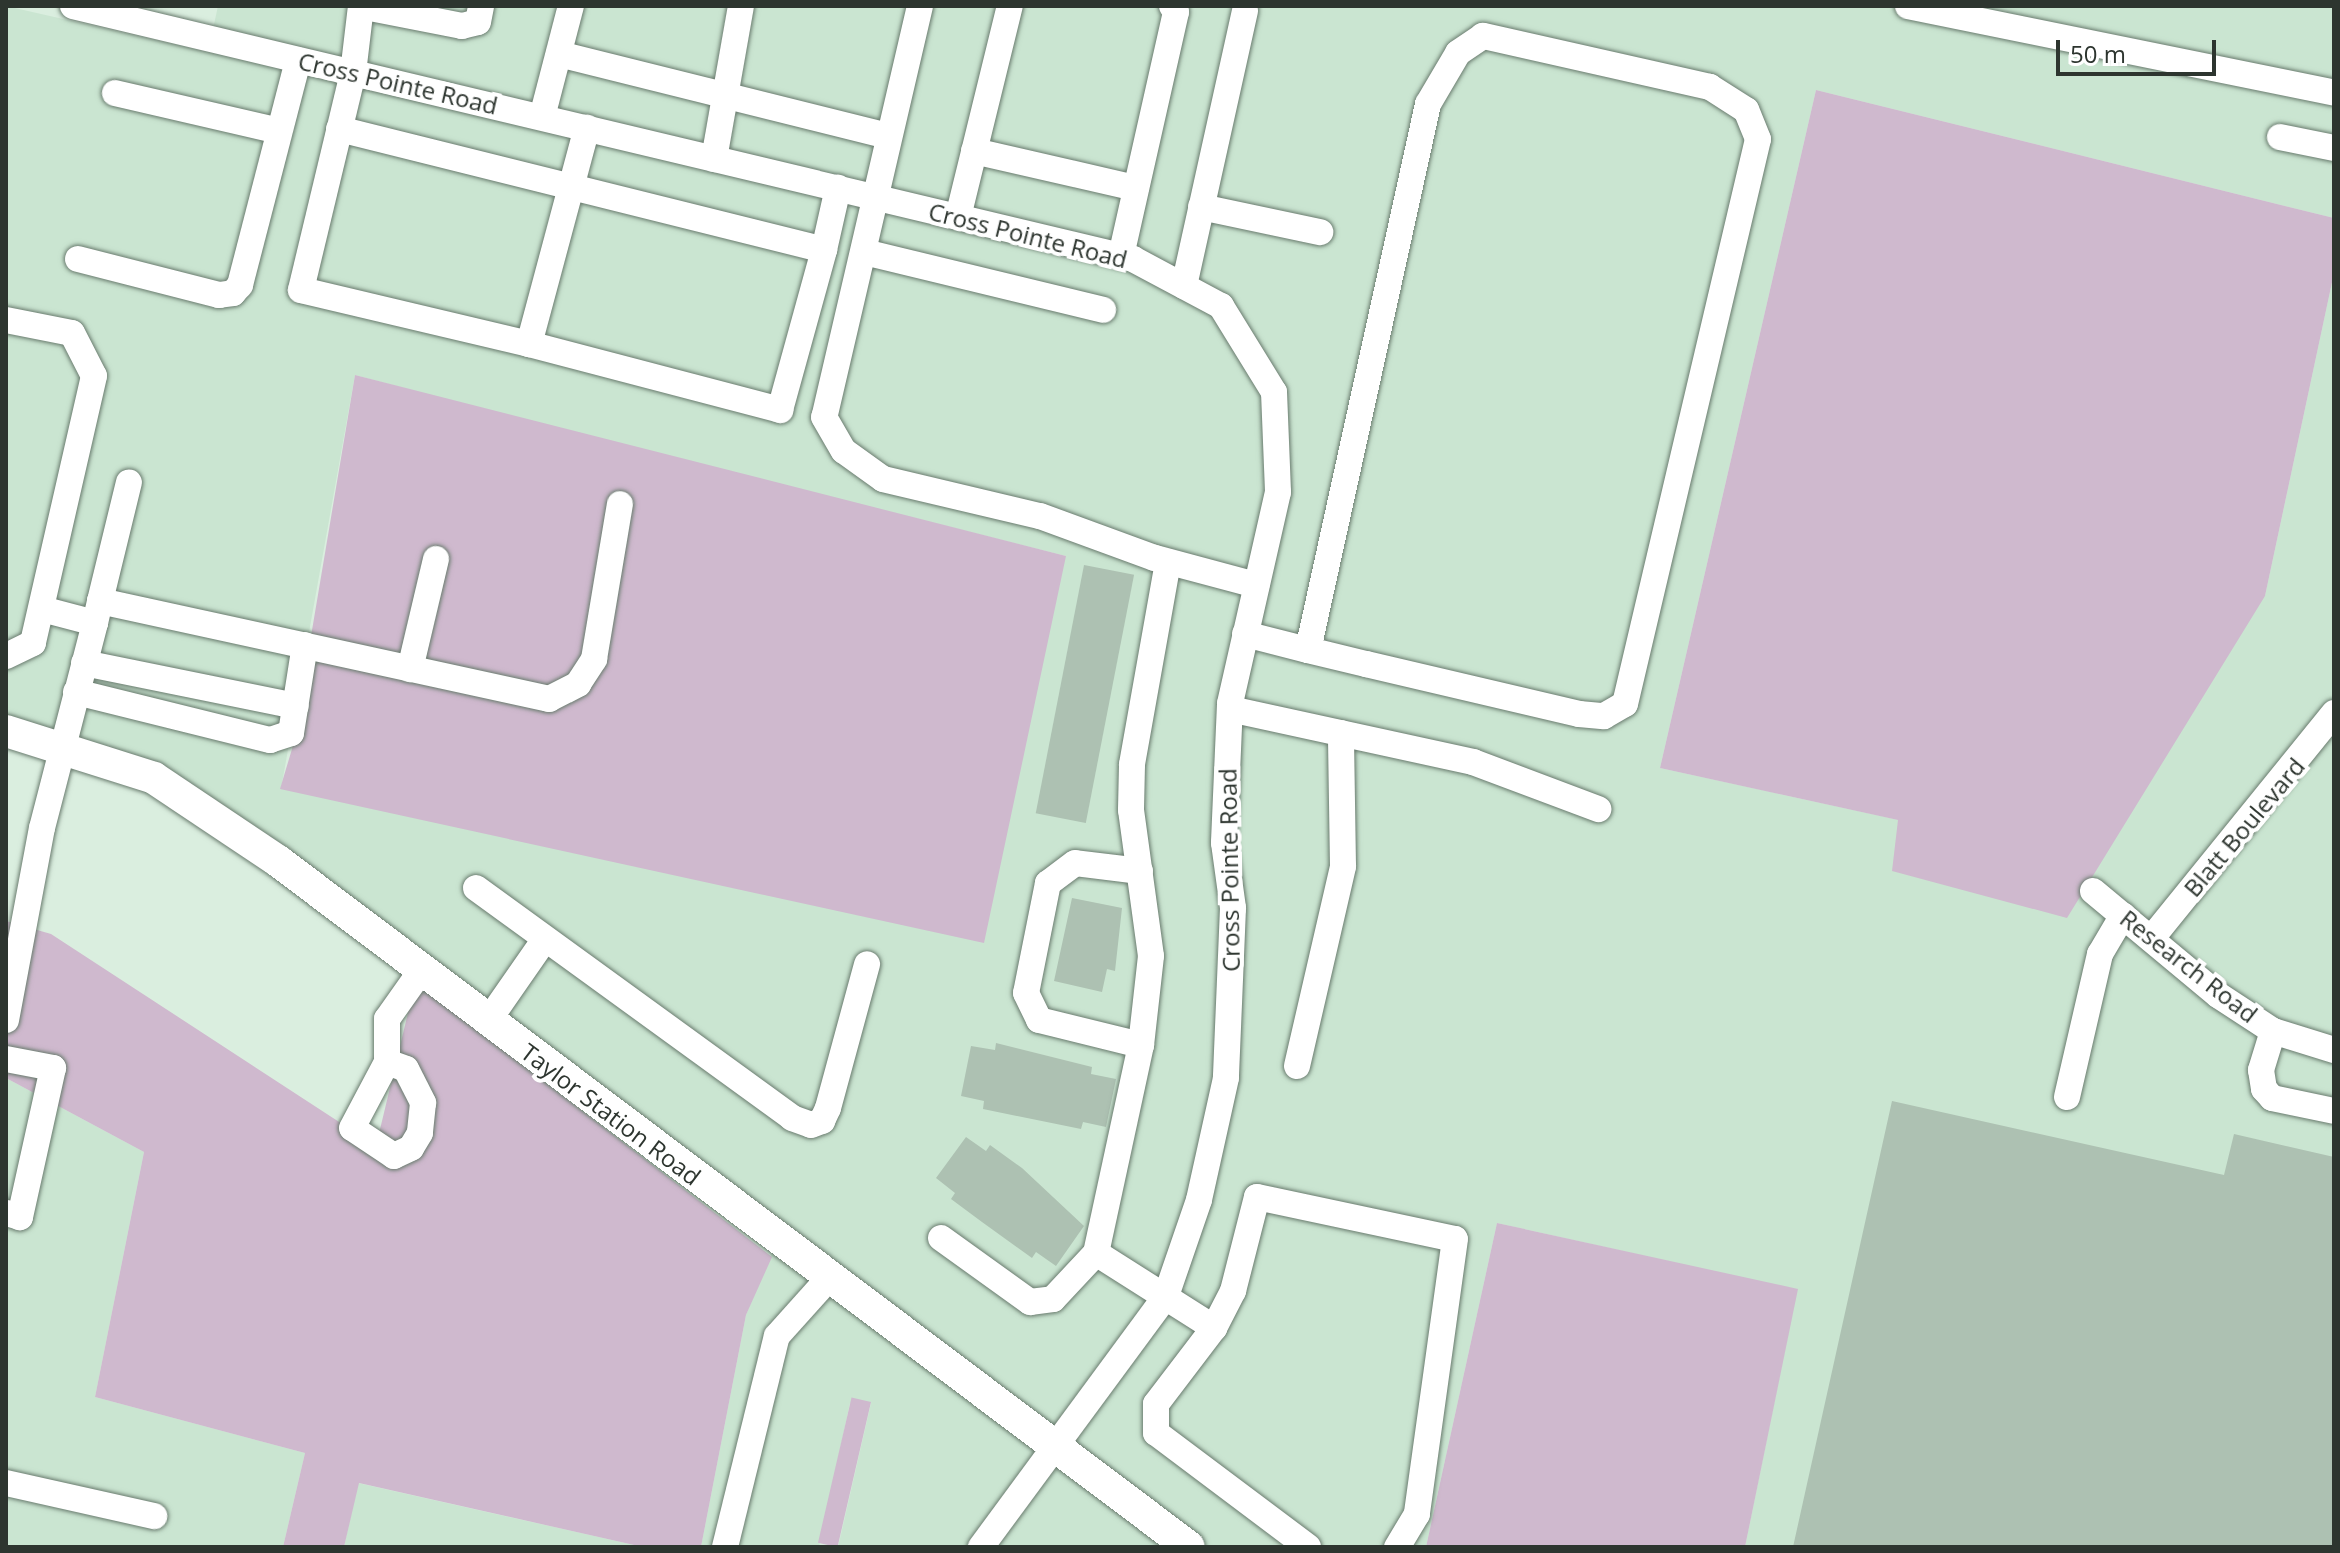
<!DOCTYPE html>
<html>
<head>
<meta charset="utf-8">
<style>
	body { margin:0 }
	#map { position:relative; width:2340px; height:1553px; overflow:hidden; background:#daeedf; font-family:"Open Sans",sans-serif }
	div>[style] { position:absolute }
	.built>* { inset:0; background:#cae5d1 }
	.green>* { inset:0; background:#cfb9ce; transform-origin:0 0 }
	.building>* { inset:0; background:#adc1b2; transform-origin:0 0 }
	.roads { filter:drop-shadow(0 0 2px #697b6e) drop-shadow(0 0 2px #697b6e) }
	.minor>* { height:26px; margin:-13px; padding:0 13px; transform-origin:13px; border-radius:13px; background:#fff }
	.major>* { height:32px; margin:-16px; padding:0 16px; transform-origin:16px; border-radius:16px; background:#fff }
	span { translate:-50% -50%; white-space:nowrap; text-align:center; line-height:1.15; -webkit-text-stroke:8px #fff; paint-order:stroke }
	.street-label { font-size:24px; color:#2d352f }
	.frame { position:absolute; inset:0; border:8px solid #2d352f; pointer-events:none }
	.scale { position:absolute; left:2056px; top:40px; width:160px; height:36px; box-sizing:border-box; border:4px solid #2d352f; border-top:0; padding-left:10px; font-size:24px; line-height:28px; white-space:nowrap; color:#2d352f; -webkit-text-stroke:6px #fff; paint-order:stroke }
</style>
</head>
<body>
<div id="map">
	<div class="built">
		<div style="clip-path:polygon(evenodd,6px 6px,208px 52px,218px 6px,2334px 6px,2334px 218px,1816px 90px,1660px 768px,1899px 820px,2265px 596px,2334px 273px,2334px 1547px,1745px 1547px,1797px 1290px,1497px 1223px,1426px 1547px,838px 1547px,871px 1403px,850px 1403px,819px 1547px,701px 1547px,746px 1315px,782px 1228px,243px 819px,6px 723px,6px 6px,355px 375px,566px 431px,1066px 556px,281px 789px,355px 375px)"></div>
		<div style="clip-path:polygon(6px 1078px,144px 1152px,95px 1397px,305px 1453px,283px 1547px,6px 1547px)"></div>
		<div style="clip-path:polygon(358px 1483px,643px 1547px,344px 1547px)"></div>
	</div>
	<div class="green">
		<div style="clip-path:polygon(1816px 90px,2334px 218px,2334px 273px,2265px 596px,2067px 918px,1892px 871px,1898px 820px,1660px 768px)"></div>
		<div style="clip-path:polygon(355px 375px,1066px 556px,984px 943px,280px 789px,292px 749px)"></div>
		<div style="clip-path:polygon(6px 921px,51px 934px,376px 1146px,413px 992px,421px 987px,772px 1257px,746px 1315px,701px 1547px,643px 1547px,359px 1483px,344px 1547px,283px 1547px,305px 1453px,95px 1397px,144px 1152px,6px 1078px)"></div>
		<div style="clip-path:polygon(1497px 1223px,1798px 1289px,1745px 1547px,1426px 1547px)"></div>
		<div style="left:871px;top:1402px;width:149px;height:20px;rotate:103deg"></div>
	</div>
	<div class="building">
		<div style="left:1084px;top:565px;width:51px;height:253px;rotate:11deg"></div>
		<div style="clip-path:polygon(1072px 898px,1122px 908px,1115px 971px,1107px 969px,1102px 992px,1054px 981px)"></div>
		<div style="clip-path:polygon(996px 1043px,1092px 1067px,1091px 1074px,1116px 1079px,1106px 1127px,1083px 1122px,1081px 1129px,983px 1109px,984px 1101px,961px 1096px,971px 1046px,995px 1050px)"></div>
		<div style="clip-path:polygon(1892px 1101px,2224px 1175px,2234px 1134px,2334px 1157px,2334px 1547px,1793px 1547px)"></div>
		<div style="clip-path:polygon(966px 1137px,986px 1151px,990px 1145px,1022px 1168px,1084px 1226px,1056px 1266px,1036px 1252px,1032px 1258px,982px 1222px,951px 1199px,955px 1193px,936px 1178px)"></div>
	</div>
	<div class="roads">
		<div class="minor">
			<div style="left:73px;top:6px;width:1090px;rotate:13.42deg"></div>
			<div style="left:1133px;top:259px;width:100px;rotate:28.1deg"></div>
			<div style="left:1221px;top:306px;width:101px;rotate:58.4deg"></div>
			<div style="left:1274px;top:392px;width:100px;rotate:87.7deg"></div>
			<div style="left:1278px;top:492px;width:217px;rotate:102.8deg"></div>
			<div style="left:1230px;top:704px;width:139px;rotate:92.5deg"></div>
			<div style="left:1224px;top:843px;width:66px;rotate:82.1deg"></div>
			<div style="left:1233px;top:908px;width:170px;rotate:92.4deg"></div>
			<div style="left:1226px;top:1078px;width:125px;rotate:102.5deg"></div>
			<div style="left:1199px;top:1200px;width:102px;rotate:109deg"></div>
			<div style="left:1166px;top:1296px;width:312px;rotate:126.4deg"></div>
			<div style="left:361px;top:6px;width:67px;rotate:96.8deg"></div>
			<div style="left:353px;top:73px;width:223px;rotate:103.5deg"></div>
			<div style="left:301px;top:290px;width:234px;rotate:13.3deg"></div>
			<div style="left:529px;top:344px;width:224px;rotate:-75deg"></div>
			<div style="left:920px;top:6px;width:422px;rotate:103.1deg"></div>
			<div style="left:824px;top:417px;width:39px;rotate:60deg"></div>
			<div style="left:844px;top:451px;width:48px;rotate:35.7deg"></div>
			<div style="left:883px;top:479px;width:161px;rotate:13.3deg"></div>
			<div style="left:1040px;top:516px;width:122px;rotate:20.1deg"></div>
			<div style="left:1155px;top:558px;width:105px;rotate:15deg"></div>
			<div style="left:1908px;top:6px;width:435px;rotate:11.5deg"></div>
			<div style="left:365px;top:7px;width:99px;rotate:11.1deg"></div>
			<div style="left:462px;top:26px;width:16px;rotate:-14deg"></div>
			<div style="left:478px;top:22px;width:16px;rotate:-79deg"></div>
			<div style="left:559px;top:54px;width:340px;rotate:14deg"></div>
			<div style="left:115px;top:93px;width:168px;rotate:13deg"></div>
			<div style="left:542px;top:117px;width:115px;rotate:-75.4deg"></div>
			<div style="left:339px;top:129px;width:500px;rotate:14deg"></div>
			<div style="left:824px;top:250px;width:64px;rotate:-77.3deg"></div>
			<div style="left:2280px;top:137px;width:55px;rotate:11.5deg"></div>
			<div style="left:974px;top:151px;width:166px;rotate:12.9deg"></div>
			<div style="left:714px;top:159px;width:155px;rotate:-80deg"></div>
			<div style="left:1201px;top:207px;width:122px;rotate:11.9deg"></div>
			<div style="left:958px;top:217px;width:217px;rotate:-76.2deg"></div>
			<div style="left:864px;top:252px;width:246px;rotate:13.6deg"></div>
			<div style="left:1121px;top:256px;width:250px;rotate:-77.3deg"></div>
			<div style="left:1176px;top:12px;width:7px;rotate:-124deg"></div>
			<div style="left:78px;top:259px;width:146px;rotate:14.3deg"></div>
			<div style="left:219px;top:295px;width:14px;rotate:-8deg"></div>
			<div style="left:233px;top:293px;width:11px;rotate:-49deg"></div>
			<div style="left:240px;top:285px;width:232px;rotate:-75.5deg"></div>
			<div style="left:1184px;top:286px;width:282px;rotate:-77.5deg"></div>
			<div style="left:6px;top:320px;width:67px;rotate:11.1deg"></div>
			<div style="left:72px;top:333px;width:48px;rotate:62.9deg"></div>
			<div style="left:94px;top:376px;width:274px;rotate:102.9deg"></div>
			<div style="left:33px;top:643px;width:30px;rotate:154deg"></div>
			<div style="left:529px;top:344px;width:260px;rotate:14.7deg"></div>
			<div style="left:780px;top:410px;width:166px;rotate:-74.6deg"></div>
			<div style="left:1168px;top:562px;width:206px;rotate:100.1deg"></div>
			<div style="left:1132px;top:765px;width:45px;rotate:91.3deg"></div>
			<div style="left:1131px;top:810px;width:147px;rotate:82.2deg"></div>
			<div style="left:1151px;top:956px;width:90px;rotate:96.4deg"></div>
			<div style="left:1141px;top:1045px;width:213px;rotate:102.2deg"></div>
			<div style="left:1096px;top:1253px;width:140px;rotate:32.4deg"></div>
			<div style="left:100px;top:601px;width:122px;rotate:-76.3deg"></div>
			<div style="left:95px;top:623px;width:23px;rotate:-77deg"></div>
			<div style="left:100px;top:601px;width:460px;rotate:12.3deg"></div>
			<div style="left:549px;top:699px;width:33px;rotate:-27deg"></div>
			<div style="left:578px;top:684px;width:30px;rotate:-57deg"></div>
			<div style="left:594px;top:659px;width:157px;rotate:-80.5deg"></div>
			<div style="left:1245px;top:634px;width:65px;rotate:14.3deg"></div>
			<div style="left:1308px;top:650px;width:60px;rotate:13.6deg"></div>
			<div style="left:1366px;top:664px;width:219px;rotate:13.2deg"></div>
			<div style="left:1579px;top:714px;width:25px;rotate:5deg"></div>
			<div style="left:1604px;top:716px;width:24px;rotate:-30deg"></div>
			<div style="left:1625px;top:704px;width:580px;rotate:-76.75deg"></div>
			<div style="left:1758px;top:139px;width:31px;rotate:-112deg"></div>
			<div style="left:1746px;top:110px;width:43px;rotate:-147.4deg"></div>
			<div style="left:1710px;top:87px;width:233px;rotate:-167.3deg"></div>
			<div style="left:1483px;top:36px;width:30px;rotate:146deg"></div>
			<div style="left:1458px;top:53px;width:59px;rotate:120.5deg"></div>
			<div style="left:1428px;top:104px;width:559px;rotate:102.4deg"></div>
			<div style="left:84px;top:663px;width:216px;rotate:11.5deg"></div>
			<div style="left:410px;top:669px;width:113px;rotate:-76.7deg"></div>
			<div style="left:76px;top:692px;width:200px;rotate:13.9deg"></div>
			<div style="left:270px;top:740px;width:22px;rotate:-18deg"></div>
			<div style="left:291px;top:733px;width:89px;rotate:-81deg"></div>
			<div style="left:1230px;top:709px;width:249px;rotate:12.3deg"></div>
			<div style="left:1473px;top:762px;width:134px;rotate:20.6deg"></div>
			<div style="left:1140px;top:871px;width:65px;rotate:-173deg"></div>
			<div style="left:1075px;top:863px;width:34px;rotate:143deg"></div>
			<div style="left:1048px;top:883px;width:112px;rotate:101.3deg"></div>
			<div style="left:1026px;top:993px;width:30px;rotate:64deg"></div>
			<div style="left:1039px;top:1020px;width:105px;rotate:13.8deg"></div>
			<div style="left:476px;top:888px;width:391px;rotate:36deg"></div>
			<div style="left:792px;top:1118px;width:20px;rotate:20deg"></div>
			<div style="left:811px;top:1125px;width:12px;rotate:-20deg"></div>
			<div style="left:822px;top:1121px;width:14px;rotate:-65deg"></div>
			<div style="left:828px;top:1108px;width:149px;rotate:-74.8deg"></div>
			<div style="left:2093px;top:891px;width:163px;rotate:39.8deg"></div>
			<div style="left:2218px;top:995px;width:66px;rotate:33.2deg"></div>
			<div style="left:2273px;top:1031px;width:64px;rotate:17.3deg"></div>
			<div style="left:2151px;top:939px;width:291px;rotate:-51deg"></div>
			<div style="left:6px;top:1020px;width:195px;rotate:-79.4deg"></div>
			<div style="left:42px;top:828px;width:212px;rotate:-75.5deg"></div>
			<div style="left:95px;top:623px;width:55px;rotate:-165.2deg"></div>
			<div style="left:488px;top:1021px;width:100px;rotate:-55.2deg"></div>
			<div style="left:2273px;top:1031px;width:41px;rotate:107.1deg"></div>
			<div style="left:2261px;top:1070px;width:19px;rotate:81deg"></div>
			<div style="left:2264px;top:1089px;width:12px;rotate:48deg"></div>
			<div style="left:2272px;top:1098px;width:63px;rotate:11.8deg"></div>
			<div style="left:6px;top:1059px;width:48px;rotate:10.8deg"></div>
			<div style="left:53px;top:1068px;width:153px;rotate:102.5deg"></div>
			<div style="left:20px;top:1217px;width:15px;rotate:-164deg"></div>
			<div style="left:387px;top:1062px;width:20px;rotate:20deg"></div>
			<div style="left:406px;top:1069px;width:38px;rotate:63deg"></div>
			<div style="left:423px;top:1103px;width:30px;rotate:96deg"></div>
			<div style="left:420px;top:1133px;width:17px;rotate:121deg"></div>
			<div style="left:411px;top:1148px;width:19px;rotate:155deg"></div>
			<div style="left:394px;top:1156px;width:50px;rotate:-146.3deg"></div>
			<div style="left:352px;top:1128px;width:75px;rotate:-62.1deg"></div>
			<div style="left:387px;top:1062px;width:43px;rotate:-90deg"></div>
			<div style="left:387px;top:1019px;width:59px;rotate:-54.7deg"></div>
			<div style="left:1297px;top:1066px;width:205px;rotate:-77deg"></div>
			<div style="left:1343px;top:866px;width:133px;rotate:-90.9deg"></div>
			<div style="left:2067px;top:1097px;width:147px;rotate:-77deg"></div>
			<div style="left:2100px;top:954px;width:45px;rotate:-59.5deg"></div>
			<div style="left:941px;top:1238px;width:110px;rotate:35.7deg"></div>
			<div style="left:1030px;top:1302px;width:23px;rotate:-7deg"></div>
			<div style="left:1053px;top:1299px;width:63px;rotate:-46.9deg"></div>
			<div style="left:6px;top:1483px;width:152px;rotate:12.6deg"></div>
			<div style="left:725px;top:1547px;width:217px;rotate:-76.2deg"></div>
			<div style="left:777px;top:1336px;width:78px;rotate:-48.1deg"></div>
			<div style="left:1308px;top:1547px;width:190px;rotate:-143.1deg"></div>
			<div style="left:1156px;top:1433px;width:29px;rotate:-90deg"></div>
			<div style="left:1156px;top:1404px;width:96px;rotate:-52.7deg"></div>
			<div style="left:1214px;top:1328px;width:42px;rotate:-62.8deg"></div>
			<div style="left:1233px;top:1291px;width:97px;rotate:-75.7deg"></div>
			<div style="left:1257px;top:1197px;width:202px;rotate:12deg"></div>
			<div style="left:1455px;top:1239px;width:278px;rotate:97.9deg"></div>
			<div style="left:1417px;top:1514px;width:39px;rotate:121deg"></div>
		</div>
		<div class="major">
			<div style="left:6px;top:731px;width:155px;rotate:17.6deg"></div>
			<div style="left:154px;top:778px;width:149px;rotate:33.8deg"></div>
			<div style="left:278px;top:861px;width:1140px;rotate:36.98deg"></div>
		</div>
	</div>
	<div class="street-label">
		<span style="left:398px;top:83px;rotate:13deg">Cross Pointe Road</span>
		<span style="left:1028px;top:235px;rotate:14deg">Cross Pointe Road</span>
		<span style="left:2244px;top:827px;rotate:-50deg">Blatt Boulevard</span>
		<span style="left:1229px;top:870px;rotate:-91deg">Cross Pointe Road</span>
		<span style="left:2189px;top:966px;rotate:38deg">Research Road</span>
		<span style="left:611px;top:1114px;rotate:37deg">Taylor Station Road</span>
	</div>
	<div class="frame"></div>
	<div class="scale">50 m</div>
</div>
</body>
</html>
